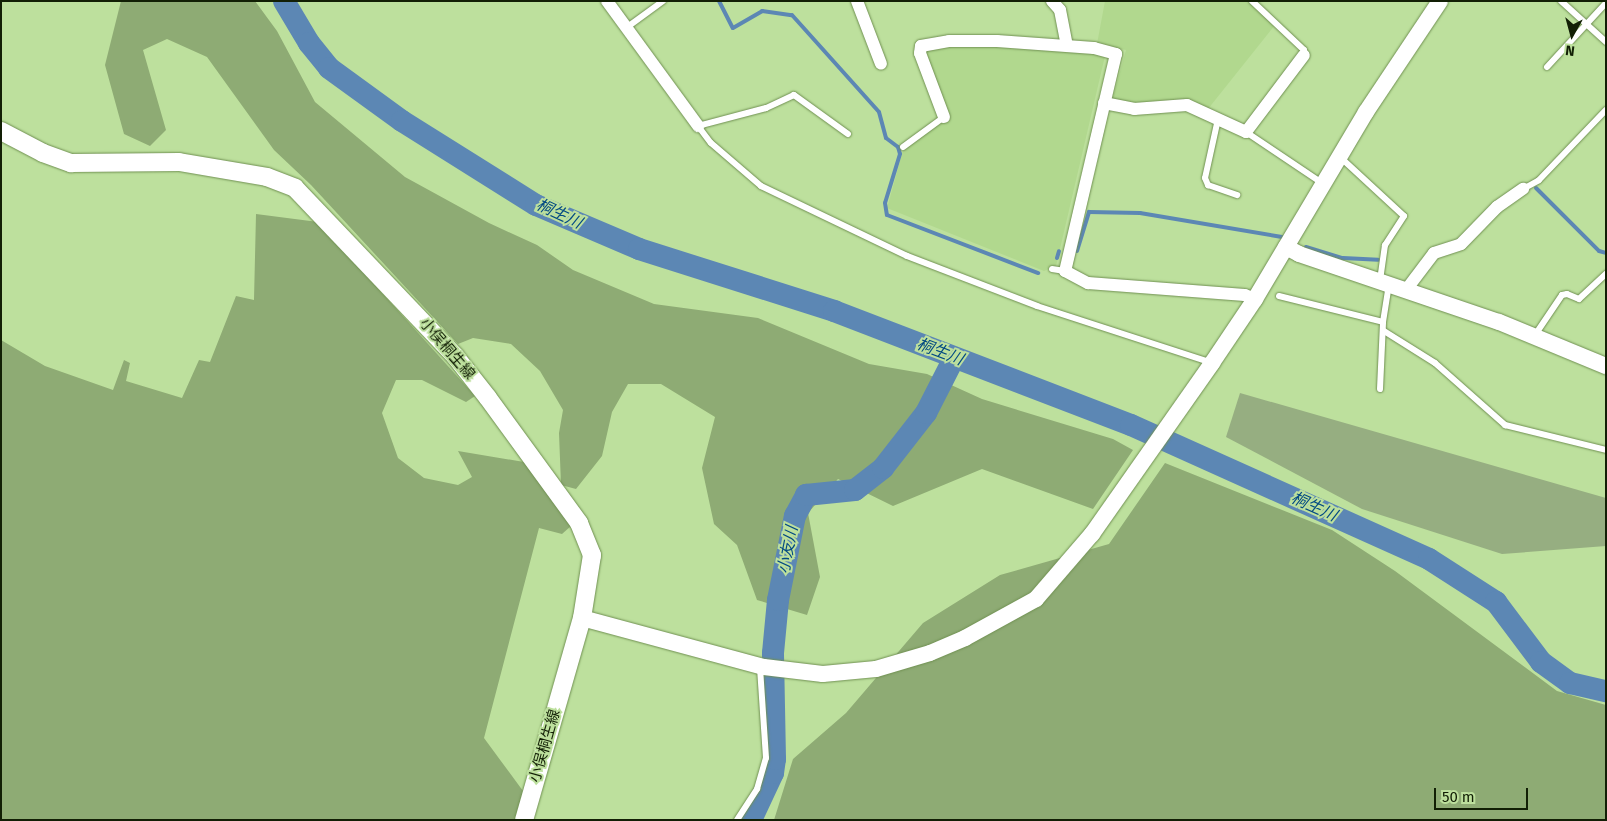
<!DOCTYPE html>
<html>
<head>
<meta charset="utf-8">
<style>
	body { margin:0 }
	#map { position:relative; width:1607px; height:821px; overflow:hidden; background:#bde09d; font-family:"Fira Sans","Noto Sans JP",sans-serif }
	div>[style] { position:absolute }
	.built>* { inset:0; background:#b1d88e }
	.green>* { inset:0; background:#96ae81 }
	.forest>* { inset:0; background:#8eab74 }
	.stream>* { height:4px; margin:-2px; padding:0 2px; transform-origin:2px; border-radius:2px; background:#5c87b4 }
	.river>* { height:22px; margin:-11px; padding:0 11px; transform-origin:11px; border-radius:11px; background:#5c87b4 }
	.roads { filter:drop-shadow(0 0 1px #709052) drop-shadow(0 0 1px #709052) }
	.service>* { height:6px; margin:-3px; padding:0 3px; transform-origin:3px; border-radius:3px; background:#fff }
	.minor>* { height:12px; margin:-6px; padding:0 6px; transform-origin:6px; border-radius:6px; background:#fff }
	.tertiary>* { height:16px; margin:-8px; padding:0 8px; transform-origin:8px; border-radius:8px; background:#fff }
	.secondary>* { height:18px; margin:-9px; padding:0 9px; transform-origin:9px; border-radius:9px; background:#fff }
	span { translate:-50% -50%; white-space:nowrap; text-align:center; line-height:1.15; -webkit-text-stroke:4px #bde09d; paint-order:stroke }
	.street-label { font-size:15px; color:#121f05 }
	.water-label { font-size:16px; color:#034a83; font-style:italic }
	.frame { position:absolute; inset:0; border:2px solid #121f05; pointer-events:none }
	.north { position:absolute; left:1547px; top:10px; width:50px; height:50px; -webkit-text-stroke:4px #bde09d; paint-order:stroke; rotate:187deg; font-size:14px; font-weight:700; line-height:20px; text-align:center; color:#121f05 }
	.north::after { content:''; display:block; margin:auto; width:18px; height:22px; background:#121f05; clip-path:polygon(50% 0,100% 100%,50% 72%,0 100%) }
	.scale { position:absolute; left:1434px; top:788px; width:94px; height:22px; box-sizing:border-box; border:2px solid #121f05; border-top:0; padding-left:6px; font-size:15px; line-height:18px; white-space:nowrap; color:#121f05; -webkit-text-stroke:4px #bde09d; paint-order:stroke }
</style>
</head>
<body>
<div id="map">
	<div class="built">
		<div style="clip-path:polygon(1105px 1px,1249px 1px,1275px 25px,1208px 109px,1132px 105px,1112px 101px,1126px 50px,1097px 44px)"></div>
		<div style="clip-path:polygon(948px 44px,1064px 48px,1105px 56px,1056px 266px,1044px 271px,887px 208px,903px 150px,947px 119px,924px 53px,927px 49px)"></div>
	</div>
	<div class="green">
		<div style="clip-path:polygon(1240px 393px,1606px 498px,1606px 546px,1502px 554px,1362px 509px,1226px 437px)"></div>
	</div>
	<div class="forest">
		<div style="clip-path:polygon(121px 1px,255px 1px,277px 31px,315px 102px,405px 177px,489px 223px,537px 245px,573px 270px,654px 304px,758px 318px,869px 364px,927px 374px,982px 399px,1113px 439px,1133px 450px,1093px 509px,982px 469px,893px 506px,838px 479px,808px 513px,820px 577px,807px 615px,757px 600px,737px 545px,714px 524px,702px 468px,715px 417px,661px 384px,628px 384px,612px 412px,602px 456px,576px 489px,561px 485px,559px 433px,563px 410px,540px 371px,511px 344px,473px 338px,458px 344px,311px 185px,274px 150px,207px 57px,167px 39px,143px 50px,166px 130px,150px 146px,124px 134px,105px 65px)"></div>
		<div style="clip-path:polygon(256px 214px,318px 222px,475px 396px,466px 402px,422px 380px,396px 380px,382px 413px,398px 458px,424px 478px,458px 485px,472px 477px,458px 451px,524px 462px,571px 526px,562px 534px,539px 528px,484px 738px,523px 791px,515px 820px,1px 820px,1px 340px,45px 366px,113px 390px,124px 360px,130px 363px,126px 381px,182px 398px,199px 360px,210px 362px,236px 296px,254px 300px)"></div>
		<div style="clip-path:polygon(1165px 463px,1332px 530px,1395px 571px,1557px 691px,1606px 705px,1606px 820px,774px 820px,793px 759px,846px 713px,923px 623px,1000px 575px,1109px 544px)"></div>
	</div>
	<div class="stream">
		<div style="left:719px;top:1px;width:30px;rotate:63deg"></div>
		<div style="left:733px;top:28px;width:34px;rotate:-30deg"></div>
		<div style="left:762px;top:11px;width:30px;rotate:8deg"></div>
		<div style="left:792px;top:15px;width:130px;rotate:48.1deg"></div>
		<div style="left:879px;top:112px;width:27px;rotate:75deg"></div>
		<div style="left:886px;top:138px;width:15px;rotate:37deg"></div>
		<div style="left:898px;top:147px;width:7px;rotate:74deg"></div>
		<div style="left:900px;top:154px;width:51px;rotate:107deg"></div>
		<div style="left:885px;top:203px;width:12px;rotate:81deg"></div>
		<div style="left:887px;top:215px;width:162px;rotate:21deg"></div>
		<div style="left:1536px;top:188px;width:89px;rotate:45deg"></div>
		<div style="left:1599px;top:251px;width:7px;rotate:16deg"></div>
		<div style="left:1306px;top:247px;width:39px;rotate:17deg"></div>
		<div style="left:1343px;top:258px;width:35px;rotate:3deg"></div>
		<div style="left:1077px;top:251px;width:41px;rotate:-72.9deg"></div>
		<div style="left:1089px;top:212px;width:51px;rotate:1.1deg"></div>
		<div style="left:1140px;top:213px;width:144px;rotate:9.6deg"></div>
		<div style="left:1057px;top:258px;width:7px;rotate:-74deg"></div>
	</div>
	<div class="river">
		<div style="left:284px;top:1px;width:49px;rotate:59.2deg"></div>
		<div style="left:309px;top:43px;width:32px;rotate:51deg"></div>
		<div style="left:329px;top:68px;width:90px;rotate:36deg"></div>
		<div style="left:402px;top:121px;width:158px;rotate:32.1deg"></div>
		<div style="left:536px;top:205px;width:112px;rotate:23.1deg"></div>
		<div style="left:639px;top:249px;width:205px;rotate:17.6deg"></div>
		<div style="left:834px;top:311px;width:318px;rotate:21deg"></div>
		<div style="left:1131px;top:425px;width:327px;rotate:24.2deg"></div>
		<div style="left:1429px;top:559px;width:80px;rotate:32.7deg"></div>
		<div style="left:1496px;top:602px;width:75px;rotate:53.1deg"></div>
		<div style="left:1541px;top:662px;width:36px;rotate:36deg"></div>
		<div style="left:1570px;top:683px;width:37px;rotate:13deg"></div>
		<div style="left:751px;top:820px;width:52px;rotate:-64.9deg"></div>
		<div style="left:773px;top:773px;width:14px;rotate:-82deg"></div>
		<div style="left:775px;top:759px;width:106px;rotate:-91.1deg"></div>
		<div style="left:773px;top:653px;width:53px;rotate:-84.6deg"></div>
		<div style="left:778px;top:600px;width:86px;rotate:-78.6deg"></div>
		<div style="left:795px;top:516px;width:24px;rotate:-62deg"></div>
		<div style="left:806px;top:495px;width:49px;rotate:-5.8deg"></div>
		<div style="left:855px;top:490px;width:36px;rotate:-38deg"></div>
		<div style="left:883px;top:468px;width:70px;rotate:-52deg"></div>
		<div style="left:926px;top:413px;width:62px;rotate:-63deg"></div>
	</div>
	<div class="roads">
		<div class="service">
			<div style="left:1252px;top:1px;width:71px;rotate:43.3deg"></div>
			<div style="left:1304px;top:50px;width:5px;rotate:90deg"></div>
			<div style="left:1561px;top:1px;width:61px;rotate:42.3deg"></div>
			<div style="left:626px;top:28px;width:46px;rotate:-36.1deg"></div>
			<div style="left:1547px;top:67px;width:87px;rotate:-47.3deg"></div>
			<div style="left:1218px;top:119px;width:60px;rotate:102.4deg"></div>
			<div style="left:1205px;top:178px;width:8px;rotate:67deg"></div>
			<div style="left:1208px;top:185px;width:31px;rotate:19deg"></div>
			<div style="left:1246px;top:132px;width:92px;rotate:33.9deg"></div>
			<div style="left:848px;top:134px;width:67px;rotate:-144.2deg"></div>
			<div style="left:794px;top:95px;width:31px;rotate:155deg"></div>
			<div style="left:766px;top:108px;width:70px;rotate:165.2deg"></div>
			<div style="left:698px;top:126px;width:21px;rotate:53deg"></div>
			<div style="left:711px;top:143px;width:66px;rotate:40.7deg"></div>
			<div style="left:761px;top:186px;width:162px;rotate:25.6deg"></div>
			<div style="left:907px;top:256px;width:139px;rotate:21deg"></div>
			<div style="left:1037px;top:306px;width:184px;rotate:18deg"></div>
			<div style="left:903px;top:147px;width:51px;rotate:-36.2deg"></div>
			<div style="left:1340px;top:157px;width:87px;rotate:42.7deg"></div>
			<div style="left:1404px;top:216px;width:35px;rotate:123deg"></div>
			<div style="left:1385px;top:245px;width:35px;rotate:98deg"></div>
			<div style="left:1523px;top:189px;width:18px;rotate:-29deg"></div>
			<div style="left:1539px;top:180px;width:97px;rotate:-46.3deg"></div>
			<div style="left:1052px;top:269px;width:13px;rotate:9deg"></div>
			<div style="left:1279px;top:296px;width:107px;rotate:14deg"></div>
			<div style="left:1384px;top:331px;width:60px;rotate:32.1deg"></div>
			<div style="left:1435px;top:363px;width:94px;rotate:41.5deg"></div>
			<div style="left:1505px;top:425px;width:104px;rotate:13.9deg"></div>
			<div style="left:1535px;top:335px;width:48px;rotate:-56deg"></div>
			<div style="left:1562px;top:295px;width:5px;rotate:-11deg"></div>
			<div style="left:1567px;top:294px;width:13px;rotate:23deg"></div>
			<div style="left:1579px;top:299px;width:37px;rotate:-43deg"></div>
			<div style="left:1380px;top:389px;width:67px;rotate:-87.4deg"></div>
			<div style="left:1383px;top:322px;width:36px;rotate:-81deg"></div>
			<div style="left:737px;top:820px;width:37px;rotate:-57deg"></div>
			<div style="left:757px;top:789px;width:32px;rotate:-74deg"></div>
			<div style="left:766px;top:758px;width:91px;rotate:-93.8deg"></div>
		</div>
		<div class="minor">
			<div style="left:607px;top:1px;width:155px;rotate:53.9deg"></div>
			<div style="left:857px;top:1px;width:67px;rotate:69.1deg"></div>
			<div style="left:1052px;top:1px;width:12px;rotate:48deg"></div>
			<div style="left:1060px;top:10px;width:36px;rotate:79deg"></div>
			<div style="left:1104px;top:103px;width:31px;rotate:11deg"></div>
			<div style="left:1134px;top:109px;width:53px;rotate:-4.3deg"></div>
			<div style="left:1187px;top:105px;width:65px;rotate:24.6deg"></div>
			<div style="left:1246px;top:132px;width:96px;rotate:-53deg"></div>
			<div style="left:944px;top:117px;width:68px;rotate:-110.6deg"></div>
			<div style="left:920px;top:53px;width:7px;rotate:-82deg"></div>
			<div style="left:921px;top:46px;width:28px;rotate:-10deg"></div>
			<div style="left:949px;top:41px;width:48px"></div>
			<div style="left:997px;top:41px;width:97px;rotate:4.1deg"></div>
			<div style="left:1094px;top:48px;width:23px;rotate:15deg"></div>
			<div style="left:1116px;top:54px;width:223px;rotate:103.2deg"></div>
			<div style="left:1065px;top:271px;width:26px;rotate:28deg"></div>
			<div style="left:1088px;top:283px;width:157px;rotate:4.4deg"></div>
			<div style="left:1245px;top:295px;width:11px;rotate:22deg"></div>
			<div style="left:1406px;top:290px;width:46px;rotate:-52.9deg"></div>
			<div style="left:1434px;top:253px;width:28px;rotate:-18deg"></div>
			<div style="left:1461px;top:244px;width:52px;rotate:-45.8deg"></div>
			<div style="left:1497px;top:207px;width:32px;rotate:-35deg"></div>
		</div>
		<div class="tertiary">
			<div style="left:1286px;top:247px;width:15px;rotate:28deg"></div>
			<div style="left:1299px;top:254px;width:211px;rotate:18.8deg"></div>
			<div style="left:1499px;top:322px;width:116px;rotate:22.4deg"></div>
			<div style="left:582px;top:618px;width:188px;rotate:15.1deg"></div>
			<div style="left:764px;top:667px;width:59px;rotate:6.8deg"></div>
			<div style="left:823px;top:674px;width:53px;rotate:-5.4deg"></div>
			<div style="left:876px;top:669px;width:56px;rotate:-16.5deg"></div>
			<div style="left:930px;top:653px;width:38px;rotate:-23deg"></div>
			<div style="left:965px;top:638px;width:81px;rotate:-28.8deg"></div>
			<div style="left:1036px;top:599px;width:86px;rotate:-49.3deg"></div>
			<div style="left:1092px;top:534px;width:209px;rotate:-54.9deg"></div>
			<div style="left:1212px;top:363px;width:77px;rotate:-56.1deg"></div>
			<div style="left:1255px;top:299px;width:217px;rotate:-59.3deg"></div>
			<div style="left:1366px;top:112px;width:133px;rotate:-56.3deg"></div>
		</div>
		<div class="secondary">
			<div style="left:1px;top:131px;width:47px;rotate:27.6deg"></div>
			<div style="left:43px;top:153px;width:30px;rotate:20deg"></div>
			<div style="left:71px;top:163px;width:108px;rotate:-0.5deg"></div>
			<div style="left:179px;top:162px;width:89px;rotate:9.7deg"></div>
			<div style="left:267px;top:177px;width:30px;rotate:21deg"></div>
			<div style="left:295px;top:188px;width:232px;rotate:46.4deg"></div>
			<div style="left:455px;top:356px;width:53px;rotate:51.8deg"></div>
			<div style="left:488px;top:398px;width:155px;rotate:53.9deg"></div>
			<div style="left:579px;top:523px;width:35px;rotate:68deg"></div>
			<div style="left:592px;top:555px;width:64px;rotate:99deg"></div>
			<div style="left:582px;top:618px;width:210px;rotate:106deg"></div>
		</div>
	</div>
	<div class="street-label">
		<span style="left:447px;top:349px;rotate:49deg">小俣桐生線</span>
		<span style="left:545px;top:746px;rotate:-74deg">小俣桐生線</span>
	</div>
	<div class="water-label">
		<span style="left:559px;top:214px;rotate:25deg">桐生川</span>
		<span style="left:940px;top:352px;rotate:21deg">桐生川</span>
		<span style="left:1314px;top:507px;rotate:24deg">桐生川</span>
		<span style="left:788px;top:550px;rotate:-79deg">小友川</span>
	</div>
	<div class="frame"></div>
	<div class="north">N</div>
	<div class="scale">50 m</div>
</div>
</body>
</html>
